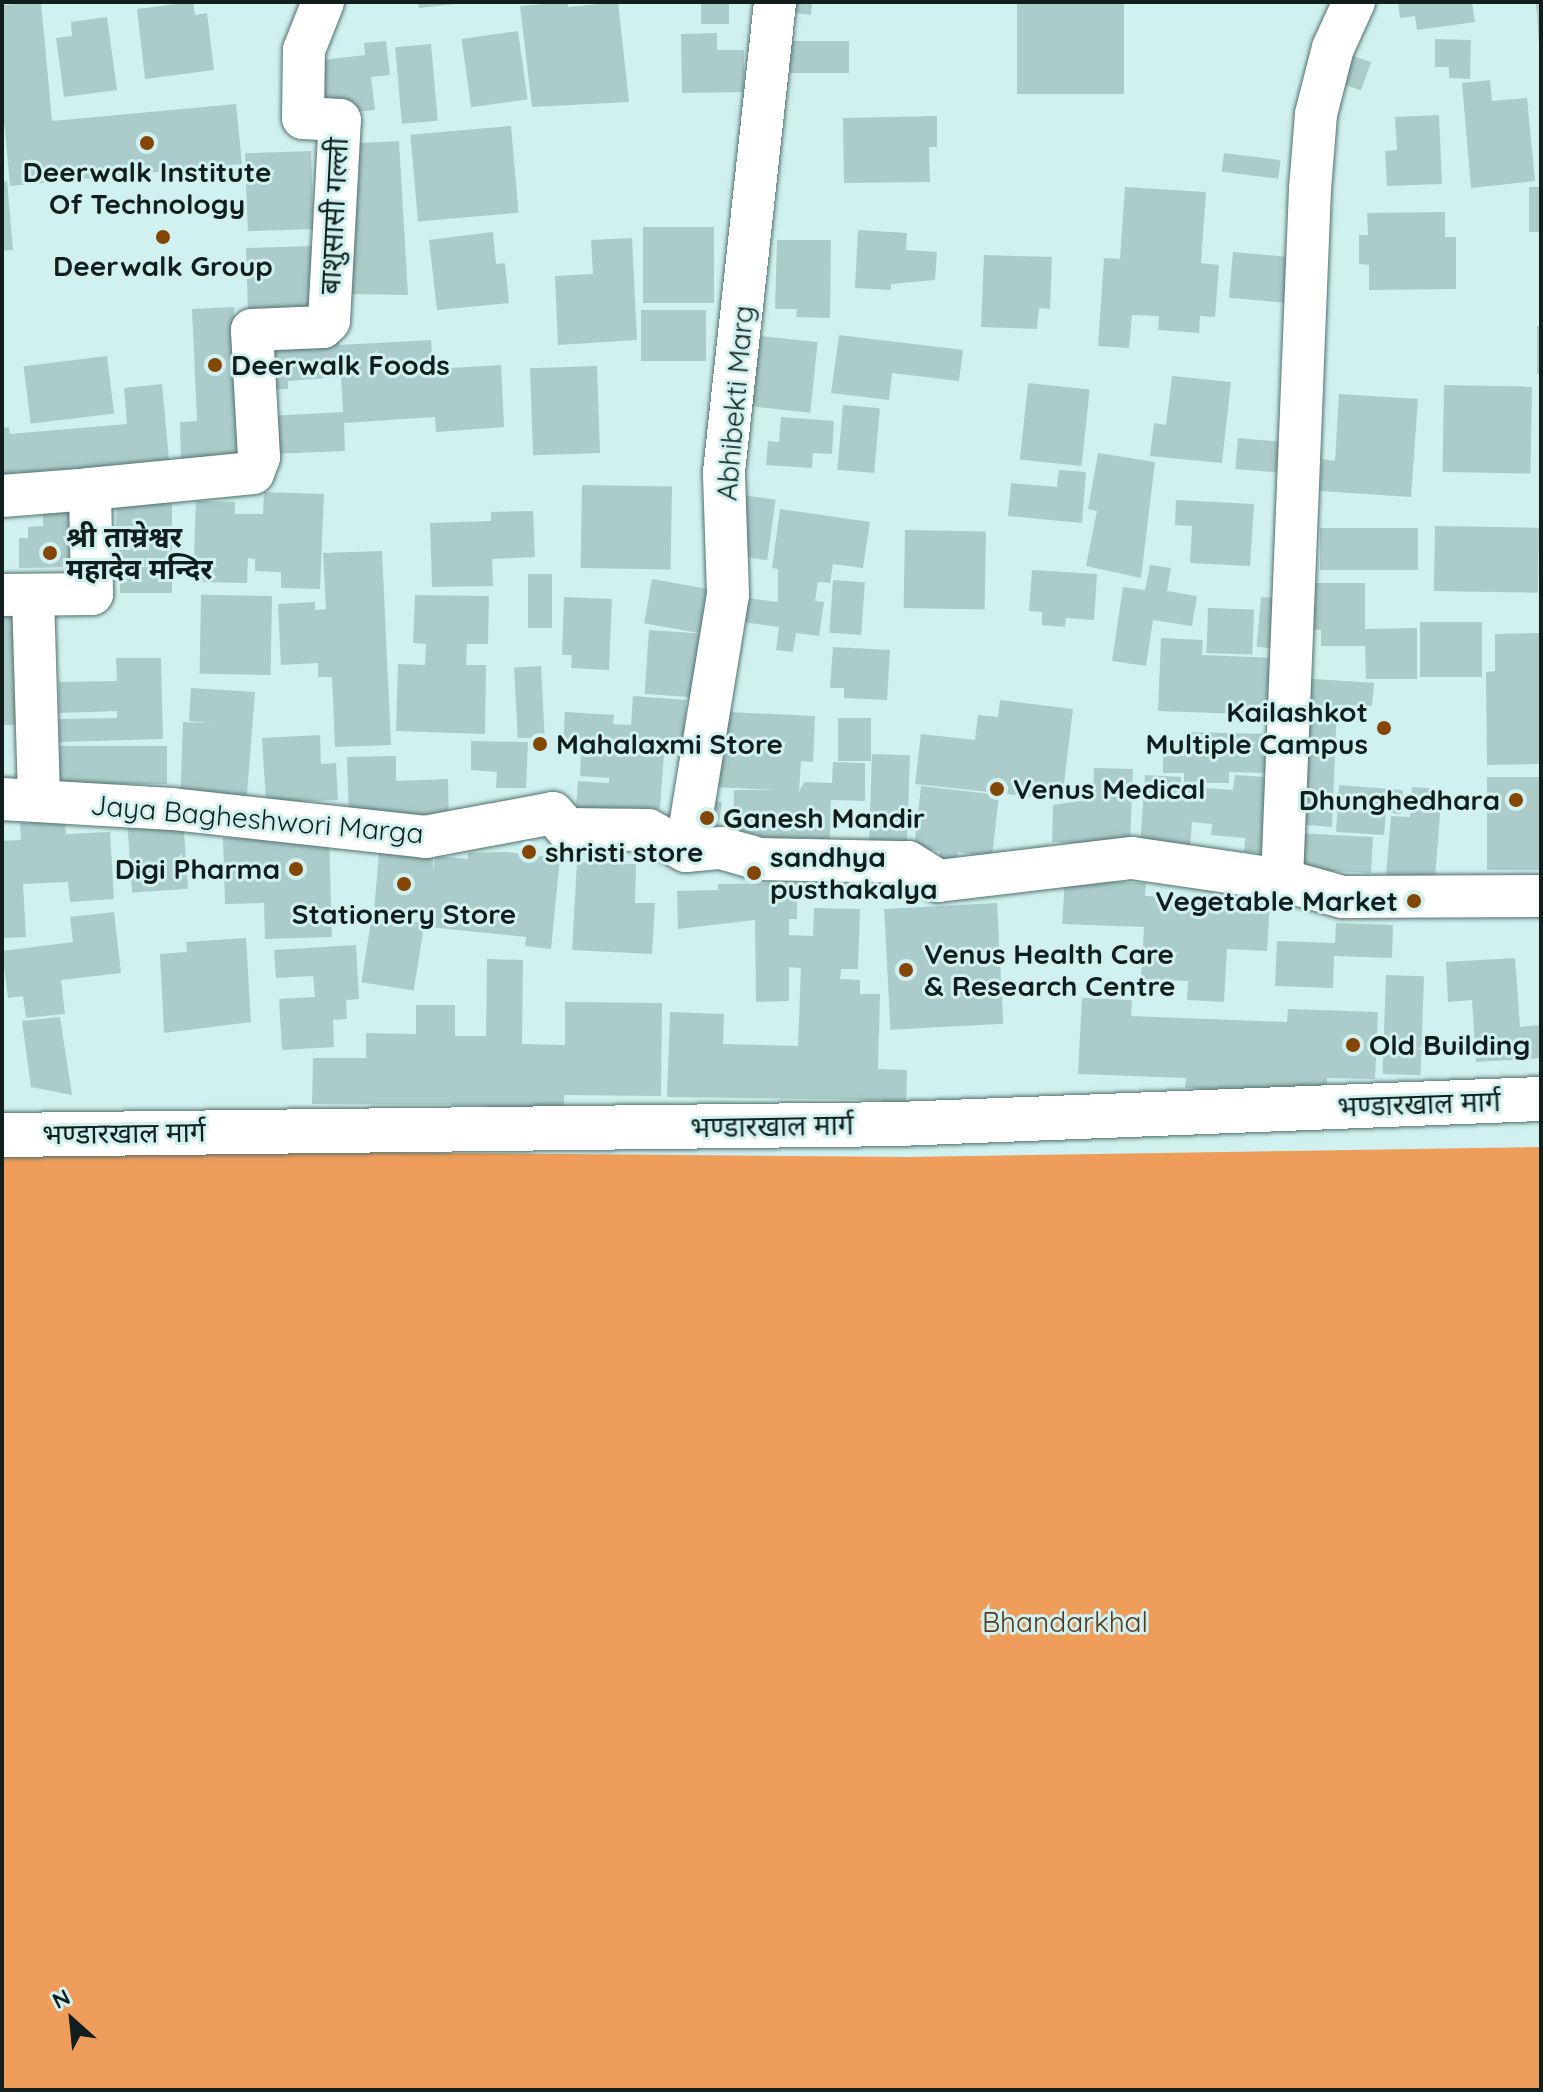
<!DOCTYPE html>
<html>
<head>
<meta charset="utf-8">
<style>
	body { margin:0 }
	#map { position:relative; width:1543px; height:2092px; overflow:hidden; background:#d0f1ef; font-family:Quicksand,"Noto Sans Devanagari",sans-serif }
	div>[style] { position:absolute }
	.forest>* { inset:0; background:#ef9d5a }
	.building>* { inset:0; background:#accccb; transform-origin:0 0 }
	.roads { filter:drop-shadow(0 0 2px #52706f) drop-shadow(0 0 2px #52706f) }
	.minor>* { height:42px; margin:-21px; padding:0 21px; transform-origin:21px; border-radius:21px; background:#fff }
	.secondary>* { height:44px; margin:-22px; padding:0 22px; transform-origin:22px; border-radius:22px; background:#fff }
	.dots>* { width:22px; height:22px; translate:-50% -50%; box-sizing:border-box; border:4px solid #d0f1ef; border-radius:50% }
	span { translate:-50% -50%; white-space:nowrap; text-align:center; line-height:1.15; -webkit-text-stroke:6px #d0f1ef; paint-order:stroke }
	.poi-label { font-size:28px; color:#121e1e; font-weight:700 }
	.left { translate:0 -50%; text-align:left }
	.right { translate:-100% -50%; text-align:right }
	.street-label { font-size:28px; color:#121e1e }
	.park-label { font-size:28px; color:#59371b }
	.frame { position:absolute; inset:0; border:4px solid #121e1e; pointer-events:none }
	.north { position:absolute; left:32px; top:1980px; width:80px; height:80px; -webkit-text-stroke:6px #d0f1ef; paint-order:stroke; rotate:333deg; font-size:22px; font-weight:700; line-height:32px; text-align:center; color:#121e1e }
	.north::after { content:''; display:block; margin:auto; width:28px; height:36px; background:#121e1e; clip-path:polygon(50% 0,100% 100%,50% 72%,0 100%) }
</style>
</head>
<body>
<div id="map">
	<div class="forest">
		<div style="clip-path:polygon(1541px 1147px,1541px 2090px,2px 2090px,2px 1149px,908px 1157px)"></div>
	</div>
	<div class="building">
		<div style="clip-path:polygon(41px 2px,52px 121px,236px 104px,242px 164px,10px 186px,2px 99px,2px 5px)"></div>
		<div style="clip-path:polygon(193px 2px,195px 15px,207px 13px,214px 70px,145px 79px,137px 9px)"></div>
		<div style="clip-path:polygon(418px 2px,456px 2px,456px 4px,419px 8px)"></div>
		<div style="clip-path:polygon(568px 2px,568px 7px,618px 2px,629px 102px,532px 107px,520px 6px)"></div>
		<div style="left:701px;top:2px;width:28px;height:22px"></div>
		<div style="clip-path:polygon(790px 2px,812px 2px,811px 15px,789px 12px)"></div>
		<div style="left:1017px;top:2px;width:107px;height:92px"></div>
		<div style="clip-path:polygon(1398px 2px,1472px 2px,1475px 22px,1417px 30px,1415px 16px,1400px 18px)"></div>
		<div style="clip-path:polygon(1536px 2px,1541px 2px,1541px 45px,1539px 45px)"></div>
		<div style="clip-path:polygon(107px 17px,117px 90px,64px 97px,56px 38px,72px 36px,71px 22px)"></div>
		<div style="left:518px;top:31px;width:69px;height:57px;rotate:82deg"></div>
		<div style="clip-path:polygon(717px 33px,717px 50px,744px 50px,744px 92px,682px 93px,681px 34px)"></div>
		<div style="clip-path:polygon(1435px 39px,1471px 40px,1470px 79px,1449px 78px,1449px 67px,1435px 67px)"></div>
		<div style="clip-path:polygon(386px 41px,390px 75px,371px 77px,375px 110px,344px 113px,320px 104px,315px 61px,365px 55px,364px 43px)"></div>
		<div style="left:790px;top:41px;width:59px;height:32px"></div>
		<div style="left:431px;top:44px;width:77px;height:36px;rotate:85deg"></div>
		<div style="left:1343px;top:52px;width:30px;height:30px;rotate:20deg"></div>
		<div style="clip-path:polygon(1490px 80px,1492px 101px,1527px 98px,1535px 181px,1471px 188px,1462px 83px)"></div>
		<div style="clip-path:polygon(1439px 115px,1442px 184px,1387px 186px,1385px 151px,1397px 150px,1395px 117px)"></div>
		<div style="clip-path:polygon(937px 116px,937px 147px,929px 147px,930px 182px,844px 183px,843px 118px)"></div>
		<div style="left:511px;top:126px;width:87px;height:101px;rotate:85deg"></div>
		<div style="clip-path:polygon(399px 141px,408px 295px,346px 294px,338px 156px,360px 155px,360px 143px)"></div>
		<div style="left:311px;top:151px;width:78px;height:66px;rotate:88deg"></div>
		<div style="left:1224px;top:153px;width:57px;height:19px;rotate:7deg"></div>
		<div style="clip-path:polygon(7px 181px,13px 250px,2px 251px,2px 182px)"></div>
		<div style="clip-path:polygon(1125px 187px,1206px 192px,1201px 263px,1219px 265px,1215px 317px,1200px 316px,1199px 333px,1158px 330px,1159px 316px,1132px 315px,1129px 348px,1098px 346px,1104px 258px,1120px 259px)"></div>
		<div style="left:1529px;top:187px;width:12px;height:45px"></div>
		<div style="clip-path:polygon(1445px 212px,1445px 237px,1456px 237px,1456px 289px,1369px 290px,1369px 265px,1359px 264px,1359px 235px,1368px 235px,1367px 213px)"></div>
		<div style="left:714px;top:227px;width:76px;height:71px;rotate:90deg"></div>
		<div style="clip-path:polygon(858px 230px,907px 233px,906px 250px,937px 252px,935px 280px,891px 284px,891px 290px,855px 288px)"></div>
		<div style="clip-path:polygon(493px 232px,496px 264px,505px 263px,509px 303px,437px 310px,429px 240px)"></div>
		<div style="clip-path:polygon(632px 238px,637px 340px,558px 345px,555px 276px,593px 274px,591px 240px)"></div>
		<div style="clip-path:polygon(777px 240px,831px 240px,830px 318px,796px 317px,797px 309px,775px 309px)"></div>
		<div style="clip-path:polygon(314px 246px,315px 307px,293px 307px,293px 314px,248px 315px,246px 248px)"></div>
		<div style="left:1233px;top:252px;width:56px;height:46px;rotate:5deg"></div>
		<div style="clip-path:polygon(984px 255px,1052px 257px,1050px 309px,1039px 308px,1037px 329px,981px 327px)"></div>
		<div style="clip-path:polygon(234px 307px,240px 459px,181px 462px,180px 422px,197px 421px,192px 309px)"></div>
		<div style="left:641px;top:310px;width:65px;height:51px"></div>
		<div style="left:1537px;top:326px;width:4px;height:48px"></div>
		<div style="clip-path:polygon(339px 335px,339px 345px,431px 340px,433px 369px,501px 365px,504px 427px,436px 432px,435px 417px,344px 423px,345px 451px,271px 454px,269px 416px,343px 412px,341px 377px,288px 381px,288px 389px,263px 390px,260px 340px)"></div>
		<div style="clip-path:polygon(839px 335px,963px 350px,959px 381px,892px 373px,889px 400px,831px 393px)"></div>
		<div style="left:760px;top:336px;width:58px;height:71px;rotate:6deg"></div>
		<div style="left:107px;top:356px;width:58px;height:84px;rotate:83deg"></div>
		<div style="left:597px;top:366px;width:87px;height:67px;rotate:88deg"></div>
		<div style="clip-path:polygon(1172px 376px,1231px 382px,1222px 463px,1150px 456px,1154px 423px,1166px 425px)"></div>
		<div style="left:1028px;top:383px;width:62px;height:77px;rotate:6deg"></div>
		<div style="clip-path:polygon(162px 384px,169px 460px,2px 475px,2px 428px,9px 427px,10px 434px,127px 424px,124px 388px)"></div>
		<div style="left:1444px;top:385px;width:88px;height:87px;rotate:1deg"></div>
		<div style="clip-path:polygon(1339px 394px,1418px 399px,1411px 497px,1320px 491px,1322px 459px,1335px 461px)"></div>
		<div style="left:843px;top:405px;width:37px;height:65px;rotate:5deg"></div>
		<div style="clip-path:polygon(781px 417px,834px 421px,832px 454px,813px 453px,812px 468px,766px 465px,768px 441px,779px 442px)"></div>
		<div style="left:1238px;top:438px;width:60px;height:31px;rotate:5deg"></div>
		<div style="clip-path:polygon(1098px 453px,1155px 462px,1141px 578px,1086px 566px,1097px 511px,1088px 509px)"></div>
		<div style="clip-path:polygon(1059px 470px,1086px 472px,1082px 523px,1008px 516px,1011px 483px,1057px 487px)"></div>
		<div style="left:582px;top:485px;width:90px;height:83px;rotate:1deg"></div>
		<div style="clip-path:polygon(264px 492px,324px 494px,320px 589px,281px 588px,281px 572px,255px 571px,255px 559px,248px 558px,247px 583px,193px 582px,196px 501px,235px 502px,235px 514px,263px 514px)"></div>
		<div style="left:742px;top:495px;width:34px;height:61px;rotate:8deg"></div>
		<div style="clip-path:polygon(1176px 500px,1254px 504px,1250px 566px,1190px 563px,1192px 526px,1175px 525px)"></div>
		<div style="clip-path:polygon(117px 502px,172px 502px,172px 593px,120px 593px,120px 577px,99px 577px,99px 529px,116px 529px)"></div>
		<div style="clip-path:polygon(69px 508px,72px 567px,19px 568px,19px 538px,28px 538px,28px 527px,43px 526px,43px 510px)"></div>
		<div style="clip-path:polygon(780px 509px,870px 522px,863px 568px,833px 564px,830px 583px,818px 582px,815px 601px,824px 602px,819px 636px,796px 633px,793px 652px,776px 650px,779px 627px,743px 622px,746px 598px,778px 602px,778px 569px,772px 568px)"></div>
		<div style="clip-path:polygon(533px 511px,535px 557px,492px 559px,493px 586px,432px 587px,430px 523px,491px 521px,491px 512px)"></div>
		<div style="left:1435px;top:526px;width:104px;height:65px;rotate:1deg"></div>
		<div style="left:1418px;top:528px;width:42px;height:98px;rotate:90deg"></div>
		<div style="left:905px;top:530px;width:81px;height:78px;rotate:1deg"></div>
		<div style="clip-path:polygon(382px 551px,391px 745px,335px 747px,332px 677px,318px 677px,318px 663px,281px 665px,278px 604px,315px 602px,315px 610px,326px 609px,323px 553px)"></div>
		<div style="clip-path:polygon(1150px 565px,1171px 568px,1167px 591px,1197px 596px,1192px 626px,1153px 620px,1146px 666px,1112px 661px,1123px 587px,1145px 590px)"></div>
		<div style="clip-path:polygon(1032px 570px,1097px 574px,1094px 620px,1066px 618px,1065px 627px,1042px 625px,1042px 612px,1029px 611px)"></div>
		<div style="left:528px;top:574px;width:24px;height:54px"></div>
		<div style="left:652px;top:579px;width:57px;height:45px;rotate:10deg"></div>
		<div style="left:833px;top:580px;width:32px;height:53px;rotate:4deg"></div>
		<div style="clip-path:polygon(1307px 583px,1365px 583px,1365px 629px,1417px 628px,1417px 679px,1366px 679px,1365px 646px,1321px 646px,1321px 630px,1307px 629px)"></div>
		<div style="clip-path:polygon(415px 595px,489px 596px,488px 644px,467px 644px,466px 665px,486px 665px,485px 734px,396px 731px,398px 664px,425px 665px,426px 644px,413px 643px)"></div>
		<div style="left:272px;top:596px;width:79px;height:71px;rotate:91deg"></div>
		<div style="clip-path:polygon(564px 597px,612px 599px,609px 670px,571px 668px,572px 655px,562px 655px)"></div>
		<div style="left:1261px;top:597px;width:22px;height:50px;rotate:5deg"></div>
		<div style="left:1208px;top:608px;width:46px;height:45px;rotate:2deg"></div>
		<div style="clip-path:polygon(2px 611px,14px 611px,18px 725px,2px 725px)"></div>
		<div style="left:1420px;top:622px;width:62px;height:55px"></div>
		<div style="left:649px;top:630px;width:51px;height:64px;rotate:4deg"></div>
		<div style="clip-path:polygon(1541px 633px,1541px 764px,1487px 765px,1486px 672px,1495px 671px,1495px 634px)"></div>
		<div style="clip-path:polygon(1161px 638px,1203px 640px,1202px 655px,1276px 658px,1274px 715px,1158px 711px)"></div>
		<div style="clip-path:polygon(833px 647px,890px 650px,887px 700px,844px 698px,844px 688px,830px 688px)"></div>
		<div style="clip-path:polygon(116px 658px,161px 658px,163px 739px,59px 742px,59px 719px,117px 718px,117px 711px,59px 713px,59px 682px,117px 681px)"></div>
		<div style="left:541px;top:666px;width:71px;height:27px;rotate:87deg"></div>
		<div style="clip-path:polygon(1300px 678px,1374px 683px,1372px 706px,1337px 705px,1332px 827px,1296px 824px)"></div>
		<div style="clip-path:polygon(191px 688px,255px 692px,246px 807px,180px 804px,183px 722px,211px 723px,189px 721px)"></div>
		<div style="clip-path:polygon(633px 696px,686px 700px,684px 740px,668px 739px,664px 754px,660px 809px,626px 808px,625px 823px,575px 820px,578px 781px,609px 783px,609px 778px,580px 776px,581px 750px,563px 749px,565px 712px,614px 715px,613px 724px,631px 725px)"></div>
		<div style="clip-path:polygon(1000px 700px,1073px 709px,1062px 800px,915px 784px,921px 734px,975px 740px,978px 715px,998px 717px)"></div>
		<div style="clip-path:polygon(727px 712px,815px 716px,813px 762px,801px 761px,799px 792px,804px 782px,832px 783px,833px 762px,865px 763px,865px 801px,831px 800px,830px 839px,801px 838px,801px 855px,756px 854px,757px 834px,733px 833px,734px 790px,777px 790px,714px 787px,716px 739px,726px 740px)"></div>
		<div style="left:838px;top:718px;width:33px;height:43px"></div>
		<div style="clip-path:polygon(1184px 732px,1271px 734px,1270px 773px,1229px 772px,1229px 783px,1184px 783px,1184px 773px,1163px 773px,1163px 756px,1184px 756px)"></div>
		<div style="clip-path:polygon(320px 735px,321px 764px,336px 763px,338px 800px,266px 803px,262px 738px)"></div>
		<div style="clip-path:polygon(471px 741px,528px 742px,526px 788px,496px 788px,497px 772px,471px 770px)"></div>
		<div style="left:60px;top:746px;width:107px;height:38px"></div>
		<div style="left:872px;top:754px;width:38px;height:90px;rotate:2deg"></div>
		<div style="clip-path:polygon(396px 756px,396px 781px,448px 779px,449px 827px,349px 824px,347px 757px)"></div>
		<div style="clip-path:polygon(1094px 768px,1133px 769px,1130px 845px,1052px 842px,1053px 805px,1093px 799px)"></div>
		<div style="clip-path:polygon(1145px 775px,1181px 777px,1180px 786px,1233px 790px,1235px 775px,1280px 778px,1275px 853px,1244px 852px,1245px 838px,1211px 835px,1212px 824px,1192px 822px,1190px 849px,1140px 846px)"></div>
		<div style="left:1541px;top:777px;width:93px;height:54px;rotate:90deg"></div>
		<div style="clip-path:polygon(1339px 785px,1403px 790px,1401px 814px,1386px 812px,1384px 835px,1336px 832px)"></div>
		<div style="clip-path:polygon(921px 786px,999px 795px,992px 857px,958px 852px,957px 865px,939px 863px,940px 851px,914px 849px)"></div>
		<div style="clip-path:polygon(1412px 787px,1442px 789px,1435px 878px,1386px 875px,1391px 816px,1410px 817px)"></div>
		<div style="left:697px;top:799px;width:25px;height:36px;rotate:7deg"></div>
		<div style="left:183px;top:817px;width:72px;height:56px;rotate:86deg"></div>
		<div style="clip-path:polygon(65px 821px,66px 834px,110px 832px,114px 899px,70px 902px,68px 882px,23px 884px,26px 937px,2px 938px,2px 841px,21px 840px,20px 823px)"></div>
		<div style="left:1296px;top:833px;width:77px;height:36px;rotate:3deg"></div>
		<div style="clip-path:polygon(329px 834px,332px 937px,265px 939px,264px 903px,225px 904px,223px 838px)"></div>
		<div style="clip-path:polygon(506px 852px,560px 858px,551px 949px,525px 946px,526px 937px,428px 927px,429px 916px,374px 911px,379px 853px,433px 857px,433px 871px,435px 856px,468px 859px,468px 853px)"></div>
		<div style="clip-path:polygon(577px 862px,636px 864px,635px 903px,655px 903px,652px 954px,572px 950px)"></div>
		<div style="clip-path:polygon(1065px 880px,1146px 883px,1145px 896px,1270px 900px,1267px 951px,1227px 949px,1224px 1002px,1187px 1000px,1188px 981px,1141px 979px,1144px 927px,1062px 924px)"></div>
		<div style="clip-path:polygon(797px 883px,797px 919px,789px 919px,789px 935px,813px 936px,814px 908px,860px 909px,858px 969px,841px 969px,840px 979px,860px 980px,860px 994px,880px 994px,878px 1069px,907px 1070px,906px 1110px,881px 1110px,882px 1100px,667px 1097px,670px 1012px,724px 1014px,723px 1044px,798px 1046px,801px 968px,789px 967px,789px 1001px,756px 1002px,755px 920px,678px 929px,677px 891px,718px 890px,718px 884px)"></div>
		<div style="left:997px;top:903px;width:121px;height:113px;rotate:87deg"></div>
		<div style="clip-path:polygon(114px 912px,121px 973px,61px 980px,65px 1014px,26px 1018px,23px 996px,8px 998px,2px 951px,73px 942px,70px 917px)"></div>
		<div style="left:372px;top:915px;width:53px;height:68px;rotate:9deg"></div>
		<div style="clip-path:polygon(1336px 923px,1393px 925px,1392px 958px,1334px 956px,1333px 988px,1275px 986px,1277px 941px,1335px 943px)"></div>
		<div style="clip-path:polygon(246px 938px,251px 1022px,164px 1033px,160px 954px,187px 952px,186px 942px)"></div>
		<div style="clip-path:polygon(356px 945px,359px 999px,346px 1000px,347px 1019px,333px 1020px,334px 1047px,282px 1050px,279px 999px,315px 997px,313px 976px,276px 978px,274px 950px)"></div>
		<div style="clip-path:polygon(1515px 958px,1520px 1027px,1541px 1025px,1541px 1058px,1476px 1062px,1472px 1000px,1448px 1002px,1446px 962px)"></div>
		<div style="clip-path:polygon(487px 959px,523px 960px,522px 1044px,565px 1045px,565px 1002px,662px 1003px,661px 1096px,564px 1095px,564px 1112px,487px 1119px,487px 1105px,312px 1104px,313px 1058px,366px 1058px,366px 1033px,416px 1034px,416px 1005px,455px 1005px,455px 1036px,486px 1036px)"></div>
		<div style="left:1386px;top:975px;width:38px;height:99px;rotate:2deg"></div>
		<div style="clip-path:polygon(1082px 998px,1132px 1000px,1131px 1016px,1287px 1022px,1288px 1009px,1378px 1012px,1375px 1079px,1327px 1078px,1327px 1094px,1185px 1088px,1186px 1078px,1078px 1074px)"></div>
		<div style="clip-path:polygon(60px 1017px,72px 1095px,31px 1087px,22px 1021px)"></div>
	</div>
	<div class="roads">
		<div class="minor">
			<div style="left:90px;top:489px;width:164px;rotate:-5.6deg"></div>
			<div style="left:253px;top:473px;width:17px;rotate:-69deg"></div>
			<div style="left:259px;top:457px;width:127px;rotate:-93.2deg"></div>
			<div style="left:252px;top:330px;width:71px;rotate:-2.4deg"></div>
			<div style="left:323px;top:327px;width:8px;rotate:-45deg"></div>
			<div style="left:329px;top:321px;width:201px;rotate:-86.9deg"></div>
			<div style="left:340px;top:120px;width:37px;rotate:-177deg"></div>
			<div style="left:303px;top:118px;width:68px;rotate:-89.2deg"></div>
			<div style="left:304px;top:50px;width:52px;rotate:-68.4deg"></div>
			<div style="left:2px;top:496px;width:88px;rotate:-4.5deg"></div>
			<div style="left:90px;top:489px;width:105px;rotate:88.9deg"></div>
			<div style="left:92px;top:594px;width:90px;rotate:179.4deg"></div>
			<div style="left:33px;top:595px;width:205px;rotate:88.3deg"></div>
			<div style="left:2px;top:799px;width:170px;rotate:3.4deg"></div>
			<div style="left:172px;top:809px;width:255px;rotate:6.3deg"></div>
			<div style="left:425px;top:837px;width:130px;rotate:-10.6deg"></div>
			<div style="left:553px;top:813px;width:21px;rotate:49deg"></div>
			<div style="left:567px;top:829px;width:81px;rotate:0.7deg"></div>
			<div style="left:648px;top:830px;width:43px;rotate:28.9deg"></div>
			<div style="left:686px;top:851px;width:35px;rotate:-5deg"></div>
			<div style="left:721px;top:848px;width:40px;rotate:16deg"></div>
			<div style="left:759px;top:859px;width:149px;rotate:1.2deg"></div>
			<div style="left:908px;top:862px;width:36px;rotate:32deg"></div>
			<div style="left:938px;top:881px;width:195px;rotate:-6.8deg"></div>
			<div style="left:1132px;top:858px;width:152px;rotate:8.3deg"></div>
			<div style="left:1282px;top:880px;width:63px;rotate:15.6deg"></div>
			<div style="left:1343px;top:897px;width:198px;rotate:-0.3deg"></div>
			<div style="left:686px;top:851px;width:259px;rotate:-80.7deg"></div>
			<div style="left:728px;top:595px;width:123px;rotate:-91.9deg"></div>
			<div style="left:724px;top:472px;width:473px;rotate:-83.8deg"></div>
			<div style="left:1282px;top:880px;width:692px;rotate:-87.68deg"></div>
			<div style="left:1310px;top:189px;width:75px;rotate:-85.4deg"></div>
			<div style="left:1316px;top:114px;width:68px;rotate:-75.6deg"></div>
			<div style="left:1333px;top:48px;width:51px;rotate:-65.5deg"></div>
		</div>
		<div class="secondary">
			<div style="left:2px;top:1135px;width:896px;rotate:-0.7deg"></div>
			<div style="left:898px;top:1124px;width:643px;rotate:-2.23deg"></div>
		</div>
	</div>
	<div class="dots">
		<div style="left:147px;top:143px;background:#834604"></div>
		<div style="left:163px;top:237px;background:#834604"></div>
		<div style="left:215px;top:365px;background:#834604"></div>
		<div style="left:50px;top:553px;background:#834604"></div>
		<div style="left:1384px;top:728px;background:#834604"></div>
		<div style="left:540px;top:744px;background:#834604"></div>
		<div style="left:997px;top:789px;background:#834604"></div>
		<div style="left:1516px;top:800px;background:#834604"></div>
		<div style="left:707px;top:818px;background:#834604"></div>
		<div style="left:529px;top:852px;background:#834604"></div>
		<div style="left:296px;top:869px;background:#834604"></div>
		<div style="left:754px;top:873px;background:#834604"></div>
		<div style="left:404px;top:884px;background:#834604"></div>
		<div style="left:1414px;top:901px;background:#834604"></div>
		<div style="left:906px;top:970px;background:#834604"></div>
		<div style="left:1353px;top:1045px;background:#834604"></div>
	</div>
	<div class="poi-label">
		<span style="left:147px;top:188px">Deerwalk Institute<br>Of Technology</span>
		<span style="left:163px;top:266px">Deerwalk Group</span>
		<span class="left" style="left:231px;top:365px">Deerwalk Foods</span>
		<span class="left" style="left:66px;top:553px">श्री ताम्रेश्वर<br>महादेव मन्दिर</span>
		<span class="right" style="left:1368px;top:728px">Kailashkot<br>Multiple Campus</span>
		<span class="left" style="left:556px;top:744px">Mahalaxmi Store</span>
		<span class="left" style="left:1013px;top:789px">Venus Medical</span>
		<span class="right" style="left:1500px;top:800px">Dhunghedhara</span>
		<span class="left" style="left:723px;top:818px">Ganesh Mandir</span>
		<span class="left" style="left:545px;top:852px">shristi store</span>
		<span class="left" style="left:770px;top:873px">sandhya<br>pusthakalya</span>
		<span class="right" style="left:280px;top:869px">Digi Pharma</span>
		<span class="right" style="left:1398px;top:901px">Vegetable Market</span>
		<span style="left:404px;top:914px">Stationery Store</span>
		<span class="left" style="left:924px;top:970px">Venus Health Care<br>&amp; Research Centre</span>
		<span class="left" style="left:1369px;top:1045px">Old Building</span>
	</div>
	<div class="street-label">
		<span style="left:334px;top:216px;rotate:-87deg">बाशुसासी गल्ली</span>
		<span style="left:735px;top:403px;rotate:-85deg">Abhibekti Marg</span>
		<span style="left:257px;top:819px;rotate:5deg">Jaya Bagheshwori Marga</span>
		<span style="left:1419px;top:1104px;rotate:-2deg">भण्डारखाल मार्ग</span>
		<span style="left:772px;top:1126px;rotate:-1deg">भण्डारखाल मार्ग</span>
		<span style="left:124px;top:1133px;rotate:-1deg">भण्डारखाल मार्ग</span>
	</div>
	<div class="park-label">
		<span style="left:1065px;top:1622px">Bhandarkhal</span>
	</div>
	<div class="frame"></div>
	<div class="north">N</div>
</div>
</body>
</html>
